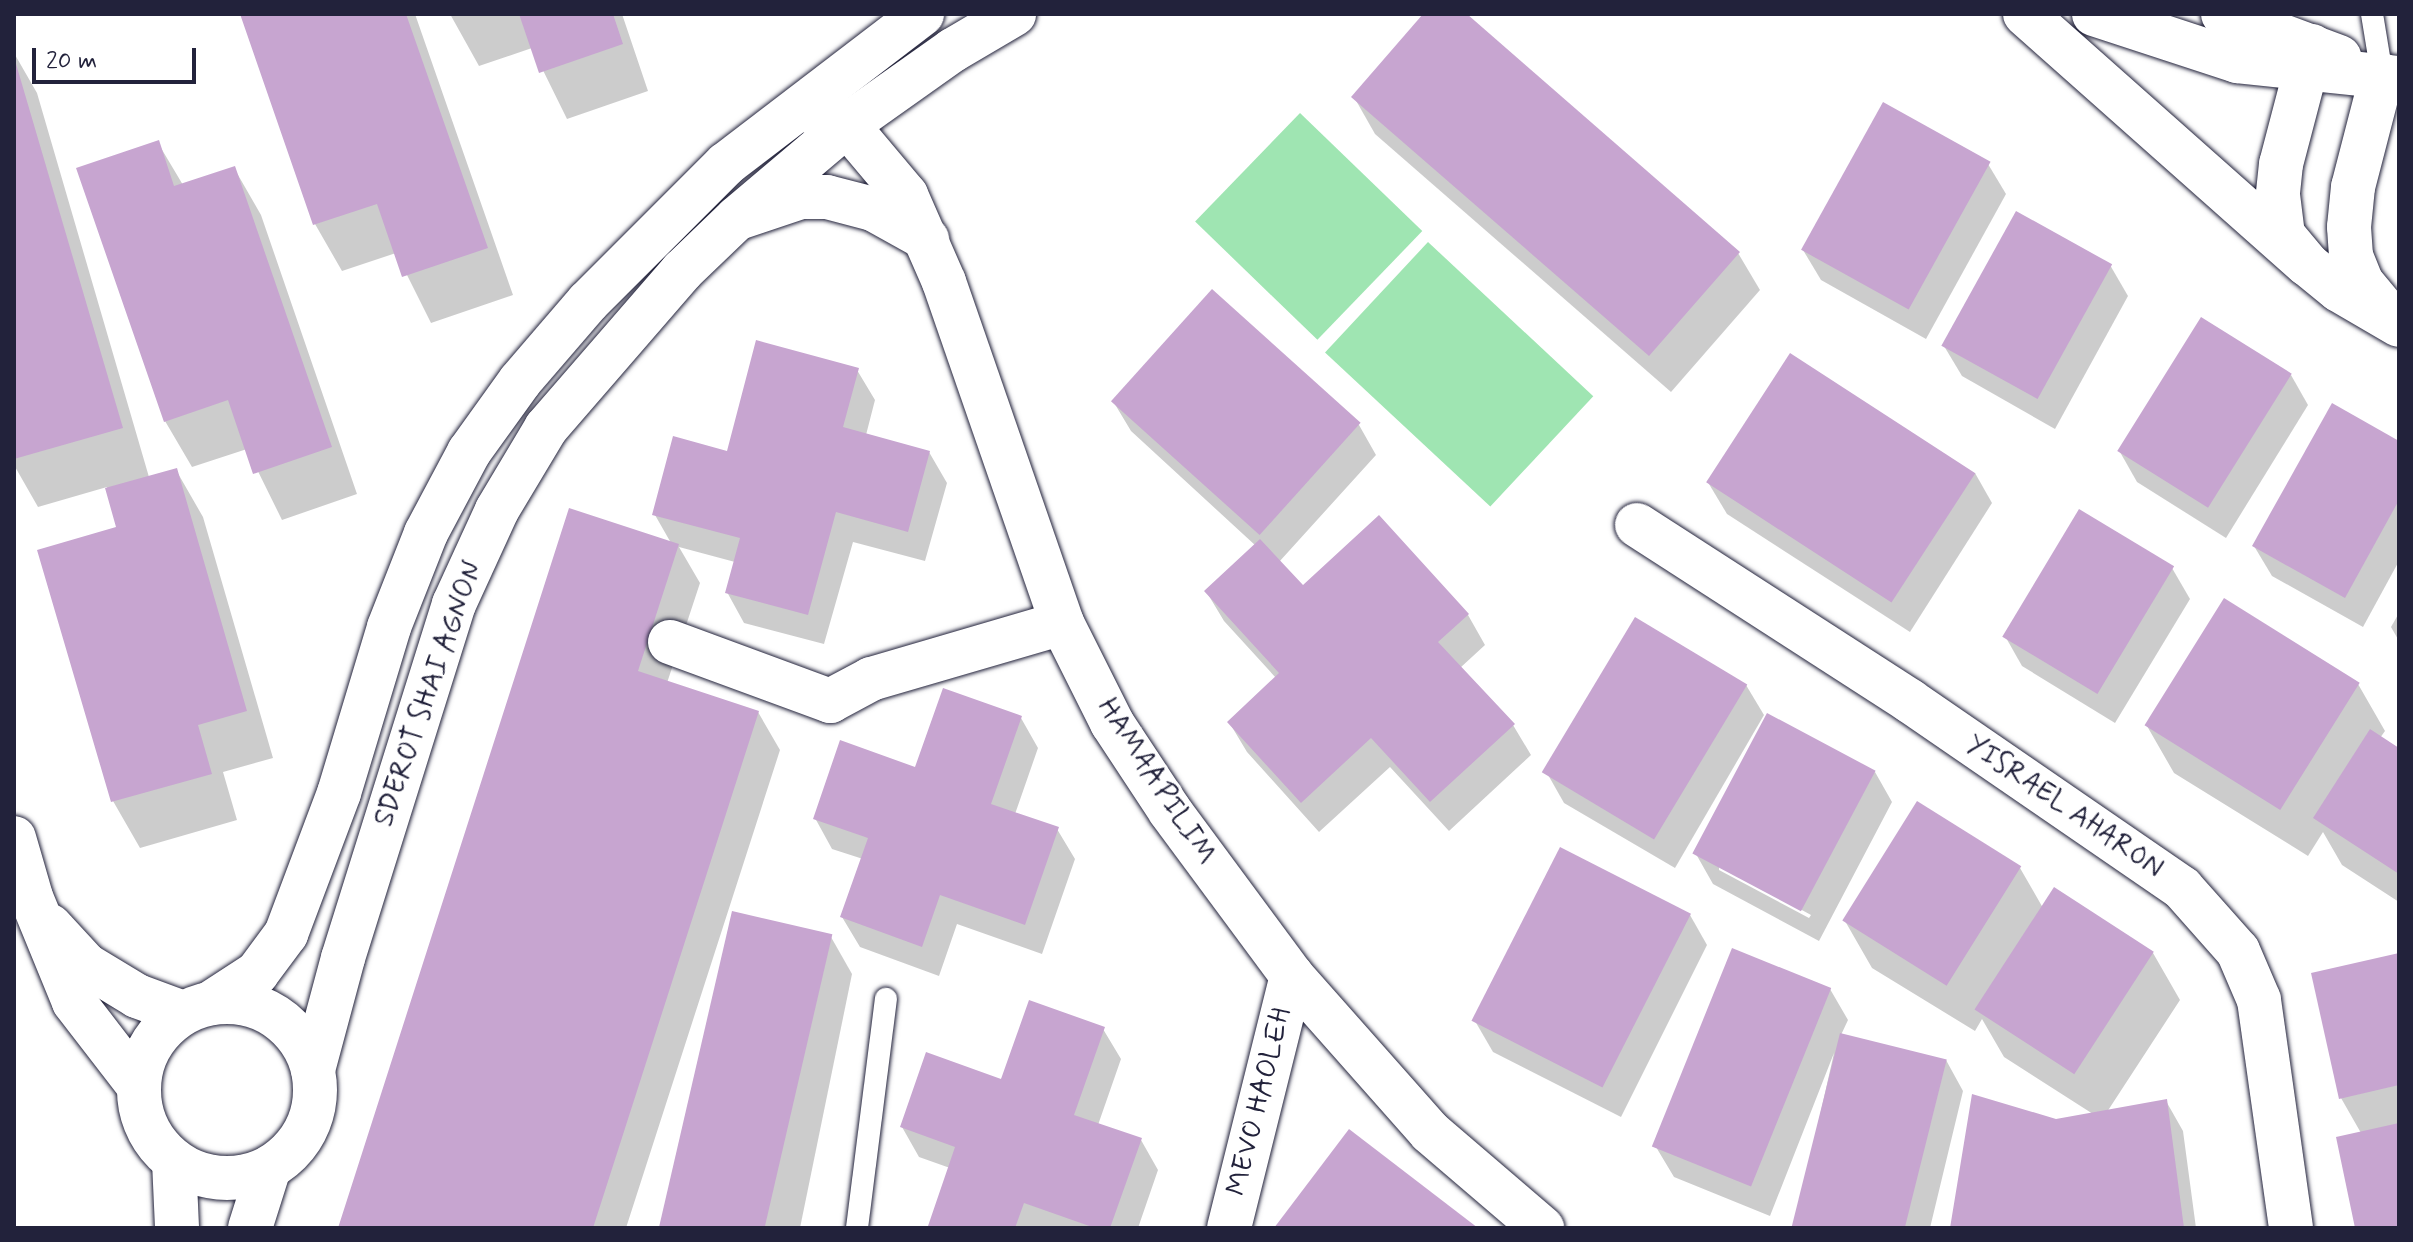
<!DOCTYPE html>
<html>
<head>
<meta charset="utf-8">
<style>
	body { margin:0 }
	#map { position:relative; width:2413px; height:1242px; overflow:hidden; background:#fff; font-family:Mynerve,sans-serif }
	div>[style] { position:absolute }
	.green>* { inset:0; background:#9fe5b2; transform-origin:0 0 }
	.shadow>* { inset:0; background:#0003 }
	.building>* { inset:0; background:#c7a5d0; transform-origin:0 0 }
	.roads { filter:drop-shadow(0 0 2px #22223b) drop-shadow(0 0 2px #22223b) }
	.lane>* { height:22px; margin:-11px; padding:0 11px; transform-origin:11px; border-radius:11px; background:#fff }
	.street>* { height:44px; margin:-22px; padding:0 22px; transform-origin:22px; border-radius:22px; background:#fff }
	.secondary>* { height:44px; margin:-22px; padding:0 22px; transform-origin:22px; border-radius:22px; background:#fff }
	.secondary>.ring { margin:-22px; padding:0; box-sizing:content-box; background:none; border:44px solid #fff; border-radius:50% }
	span { translate:-50% -50%; white-space:nowrap; text-align:center; line-height:1.15; -webkit-text-stroke:6px #fff; paint-order:stroke }
	.street-label { font-size:28px; color:#22223b }
	.frame { position:absolute; inset:0; border:16px solid #22223b; pointer-events:none }
	.scale { position:absolute; left:32px; top:48px; width:164px; height:36px; box-sizing:border-box; border:4px solid #22223b; border-top:0; padding-left:10px; font-size:24px; line-height:28px; white-space:nowrap; color:#22223b; -webkit-text-stroke:6px #fff; paint-order:stroke }
</style>
</head>
<body>
<div id="map">
	<div class="green">
		<div style="left:1300px;top:113px;width:170px;height:151px;rotate:44deg"></div>
		<div style="left:1428px;top:242px;width:226px;height:151px;rotate:43deg"></div>
	</div>
	<div class="shadow">
		<div style="clip-path:polygon(242px 14px,415px 14px,513px 295px,431px 323px,396px 253px,342px 271px,315px 224px)"></div>
		<div style="clip-path:polygon(450px 14px,622px 14px,648px 91px,567px 119px,532px 48px,479px 66px)"></div>
		<div style="clip-path:polygon(1425px 14px,1464px 14px,1738px 253px,1760px 290px,1671px 392px,1375px 134px,1354px 97px)"></div>
		<div style="clip-path:polygon(14px 53px,37px 93px,149px 477px,176px 470px,203px 517px,273px 758px,223px 772px,237px 820px,140px 848px,113px 801px,119px 529px,107px 487px,38px 507px,14px 465px)"></div>
		<div style="clip-path:polygon(158px 143px,183px 185px,234px 168px,261px 215px,357px 494px,282px 520px,247px 449px,192px 467px,165px 421px)"></div>
		<div style="clip-path:polygon(1988px 164px,2006px 194px,1926px 339px,1821px 280px,1803px 250px)"></div>
		<div style="clip-path:polygon(2110px 265px,2128px 296px,2055px 429px,1962px 376px,1944px 346px)"></div>
		<div style="clip-path:polygon(857px 370px,875px 400px,866px 435px,929px 452px,947px 483px,925px 561px,853px 542px,824px 644px,744px 623px,727px 592px,735px 562px,679px 547px,700px 583px,667px 683px,758px 712px,780px 750px,626px 1228px,340px 1228px,671px 543px,655px 515px,728px 454px)"></div>
		<div style="clip-path:polygon(2291px 375px,2308px 405px,2226px 538px,2137px 482px,2120px 452px)"></div>
		<div style="clip-path:polygon(1113px 401px,1359px 425px,1376px 455px,1279px 562px,1302px 588px,1379px 518px,1468px 615px,1485px 645px,1460px 668px,1513px 725px,1531px 755px,1449px 831px,1390px 767px,1319px 832px,1247px 752px,1229px 722px,1276px 678px,1224px 621px,1206px 591px,1256px 546px,1131px 431px)"></div>
		<div style="clip-path:polygon(2399px 443px,2399px 561px,2363px 627px,2272px 576px,2254px 546px)"></div>
		<div style="clip-path:polygon(1975px 473px,1992px 503px,1910px 632px,1727px 514px,1709px 484px)"></div>
		<div style="clip-path:polygon(2172px 568px,2190px 599px,2115px 723px,2022px 666px,2005px 636px)"></div>
		<div style="clip-path:polygon(2399px 613px,2399px 641px,2391px 627px)"></div>
		<div style="clip-path:polygon(2358px 684px,2385px 731px,2380px 738px,2399px 750px,2399px 902px,2342px 865px,2323px 832px,2308px 856px,2174px 773px,2147px 726px)"></div>
		<div style="clip-path:polygon(1746px 685px,1764px 715px,1675px 868px,1564px 803px,1547px 773px)"></div>
		<div style="clip-path:polygon(1021px 718px,1038px 748px,1015px 814px,1057px 829px,1075px 859px,1042px 954px,957px 924px,939px 976px,860px 947px,842px 917px,863px 859px,832px 849px,815px 818px)"></div>
		<div style="clip-path:polygon(evenodd,1875px 772px,1892px 802px,1819px 941px,1713px 884px,1696px 854px,1875px 772px,1719px 865px,1811px 915px,1809px 918px,1719px 870px,1719px 865px)"></div>
		<div style="clip-path:polygon(2020px 868px,2043px 908px,2153px 953px,2180px 1000px,2107px 1112px,2166px 1101px,2183px 1131px,2196px 1228px,1952px 1228px,2056px 1121px,2093px 1114px,2004px 1057px,1982px 1019px,1975px 1031px,1872px 968px,1845px 921px)"></div>
		<div style="clip-path:polygon(1690px 915px,1707px 945px,1621px 1117px,1493px 1052px,1475px 1021px)"></div>
		<div style="clip-path:polygon(831px 937px,852px 974px,800px 1228px,664px 1228px)"></div>
		<div style="clip-path:polygon(2399px 955px,2399px 1228px,2357px 1228px,2361px 1133px,2341px 1098px)"></div>
		<div style="clip-path:polygon(1830px 989px,1848px 1020px,1841px 1035px,1946px 1060px,1963px 1091px,1930px 1228px,1795px 1226px,1834px 1053px,1770px 1216px,1674px 1177px,1656px 1147px)"></div>
		<div style="clip-path:polygon(1103px 1029px,1121px 1059px,1098px 1125px,1141px 1140px,1158px 1170px,1138px 1228px,931px 1228px,950px 1168px,919px 1157px,902px 1127px)"></div>
	</div>
	<div class="building">
		<div style="clip-path:polygon(240px 14px,406px 14px,488px 248px,402px 277px,377px 204px,313px 225px)"></div>
		<div style="clip-path:polygon(519px 14px,613px 14px,623px 44px,539px 73px)"></div>
		<div style="clip-path:polygon(1423px 14px,1467px 14px,1740px 252px,1649px 356px,1351px 97px)"></div>
		<div style="clip-path:polygon(14px 57px,123px 428px,14px 459px)"></div>
		<div style="left:1883px;top:102px;width:123px;height:169px;rotate:29deg"></div>
		<div style="clip-path:polygon(159px 140px,174px 186px,235px 166px,332px 447px,253px 474px,228px 400px,164px 422px,76px 168px)"></div>
		<div style="left:2016px;top:211px;width:110px;height:154px;rotate:29deg"></div>
		<div style="left:1212px;top:289px;width:200px;height:151px;rotate:42deg"></div>
		<div style="left:2201px;top:317px;width:107px;height:158px;rotate:32deg"></div>
		<div style="clip-path:polygon(756px 340px,859px 368px,843px 427px,930px 451px,908px 532px,836px 512px,808px 615px,725px 593px,740px 538px,652px 515px,673px 436px,727px 451px)"></div>
		<div style="left:1790px;top:353px;width:221px;height:154px;rotate:33deg"></div>
		<div style="clip-path:polygon(2332px 403px,2399px 441px,2399px 500px,2345px 598px,2252px 546px)"></div>
		<div style="clip-path:polygon(177px 468px,247px 711px,198px 725px,212px 774px,111px 802px,37px 550px,116px 527px,105px 488px)"></div>
		<div style="clip-path:polygon(569px 508px,679px 544px,638px 671px,759px 711px,593px 1228px,338px 1228px)"></div>
		<div style="left:2079px;top:509px;width:111px;height:149px;rotate:31deg"></div>
		<div style="clip-path:polygon(1379px 515px,1469px 614px,1438px 642px,1515px 724px,1430px 802px,1371px 738px,1301px 803px,1227px 722px,1279px 673px,1204px 591px,1260px 539px,1303px 585px)"></div>
		<div style="left:2224px;top:598px;width:160px;height:150px;rotate:32deg"></div>
		<div style="left:1635px;top:617px;width:131px;height:181px;rotate:31deg"></div>
		<div style="clip-path:polygon(943px 688px,1022px 716px,991px 804px,1059px 827px,1025px 925px,940px 895px,922px 947px,840px 917px,868px 838px,813px 819px,840px 740px,915px 767px)"></div>
		<div style="left:1767px;top:713px;width:123px;height:159px;rotate:28deg"></div>
		<div style="clip-path:polygon(2370px 729px,2399px 748px,2399px 874px,2313px 818px)"></div>
		<div style="left:1917px;top:801px;width:123px;height:141px;rotate:32deg"></div>
		<div style="left:1560px;top:847px;width:147px;height:195px;rotate:27deg"></div>
		<div style="left:2054px;top:887px;width:119px;height:146px;rotate:33deg"></div>
		<div style="left:732px;top:911px;width:103px;height:325px;rotate:13deg"></div>
		<div style="left:1732px;top:948px;width:107px;height:214px;rotate:22deg"></div>
		<div style="clip-path:polygon(2399px 953px,2399px 1085px,2339px 1099px,2311px 973px)"></div>
		<div style="clip-path:polygon(1029px 1000px,1105px 1027px,1074px 1115px,1142px 1138px,1110px 1228px,1095px 1228px,1024px 1203px,1015px 1228px,928px 1226px,955px 1147px,900px 1127px,926px 1052px,1001px 1079px)"></div>
		<div style="left:1840px;top:1033px;width:110px;height:200px;rotate:14deg"></div>
		<div style="clip-path:polygon(1972px 1094px,2056px 1119px,2167px 1099px,2184px 1228px,1950px 1228px)"></div>
		<div style="clip-path:polygon(2399px 1123px,2399px 1228px,2355px 1228px,2336px 1137px)"></div>
		<div style="clip-path:polygon(1349px 1129px,1478px 1228px,1274px 1228px)"></div>
	</div>
	<div class="roads">
		<div class="lane">
			<div style="left:2372px;top:14px;width:62px;rotate:80.7deg"></div>
			<div style="left:857px;top:1228px;width:231px;rotate:-82.8deg"></div>
		</div>
		<div class="street">
			<div style="left:814px;top:113px;width:35px;rotate:20deg"></div>
			<div style="left:847px;top:125px;width:92px;rotate:49.9deg"></div>
			<div style="left:906px;top:195px;width:95px;rotate:66.4deg"></div>
			<div style="left:944px;top:282px;width:361px;rotate:70.9deg"></div>
			<div style="left:1062px;top:623px;width:112px;rotate:63.4deg"></div>
			<div style="left:1112px;top:723px;width:105px;rotate:56.6deg"></div>
			<div style="left:1170px;top:811px;width:205px;rotate:53.5deg"></div>
			<div style="left:1292px;top:976px;width:208px;rotate:48.5deg"></div>
			<div style="left:1430px;top:1132px;width:148px;rotate:40.6deg"></div>
			<div style="left:738px;top:218px;width:66px;rotate:-18.4deg"></div>
			<div style="left:801px;top:197px;width:26px"></div>
			<div style="left:827px;top:197px;width:48px;rotate:14.6deg"></div>
			<div style="left:873px;top:209px;width:62px;rotate:29.1deg"></div>
			<div style="left:1637px;top:525px;width:325px;rotate:32.8deg"></div>
			<div style="left:1910px;top:701px;width:330px;rotate:34.5deg"></div>
			<div style="left:2182px;top:888px;width:84px;rotate:48.4deg"></div>
			<div style="left:2238px;top:951px;width:53px;rotate:66.8deg"></div>
			<div style="left:2259px;top:1000px;width:230px;rotate:82deg"></div>
			<div style="left:670px;top:642px;width:171px;rotate:20.2deg"></div>
			<div style="left:830px;top:701px;width:47px;rotate:-28.2deg"></div>
			<div style="left:871px;top:679px;width:199px;rotate:-16.3deg"></div>
			<div style="left:14px;top:838px;width:61px;rotate:73.9deg"></div>
			<div style="left:31px;top:897px;width:113px;rotate:67.7deg"></div>
			<div style="left:74px;top:1002px;width:105px;rotate:52.4deg"></div>
			<div style="left:50px;top:926px;width:53px;rotate:47.3deg"></div>
			<div style="left:86px;top:965px;width:60px;rotate:31.3deg"></div>
			<div style="left:137px;top:996px;width:49px;rotate:20.3deg"></div>
			<div style="left:1229px;top:1228px;width:260px;rotate:-76deg"></div>
		</div>
		<div class="secondary">
			<div style="left:2025px;top:14px;width:377px;rotate:41.6deg"></div>
			<div style="left:2094px;top:14px;width:151px;rotate:18.2deg"></div>
			<div style="left:2237px;top:61px;width:163px;rotate:6deg"></div>
			<div style="left:2223px;top:14px;width:124px;rotate:20.3deg"></div>
			<div style="left:2312px;top:46px;width:122px;rotate:104.7deg"></div>
			<div style="left:2281px;top:164px;width:31px;rotate:96deg"></div>
			<div style="left:2278px;top:195px;width:40px;rotate:82.9deg"></div>
			<div style="left:2283px;top:235px;width:38px;rotate:50deg"></div>
			<div style="left:2307px;top:264px;width:41px;rotate:39.1deg"></div>
			<div style="left:2339px;top:290px;width:69px;rotate:30.3deg"></div>
			<div style="left:2382px;top:75px;width:116px;rotate:104.5deg"></div>
			<div style="left:2353px;top:187px;width:40px;rotate:95.7deg"></div>
			<div style="left:2349px;top:227px;width:29px;rotate:86deg"></div>
			<div style="left:2351px;top:256px;width:29px;rotate:68deg"></div>
			<div style="left:2362px;top:283px;width:35px;rotate:50deg"></div>
			<div class="ring" style="left:139px;top:1002px;width:132px;height:132px"></div>
			<div style="left:211px;top:1003px;width:55px;rotate:-33.1deg"></div>
			<div style="left:257px;top:973px;width:49px;rotate:-53.4deg"></div>
			<div style="left:286px;top:934px;width:151px;rotate:-69.4deg"></div>
			<div style="left:339px;top:793px;width:173px;rotate:-73.2deg"></div>
			<div style="left:389px;top:627px;width:101px;rotate:-68.5deg"></div>
			<div style="left:426px;top:533px;width:92px;rotate:-62deg"></div>
			<div style="left:469px;top:452px;width:87px;rotate:-54.3deg"></div>
			<div style="left:520px;top:381px;width:104px;rotate:-49.3deg"></div>
			<div style="left:588px;top:302px;width:195px;rotate:-45deg"></div>
			<div style="left:726px;top:164px;width:247px;rotate:-37.4deg"></div>
			<div style="left:313px;top:1070px;width:116px;rotate:-75deg"></div>
			<div style="left:343px;top:958px;width:371px;rotate:-72.6deg"></div>
			<div style="left:454px;top:604px;width:103px;rotate:-65.4deg"></div>
			<div style="left:497px;top:510px;width:96px;rotate:-59.1deg"></div>
			<div style="left:546px;top:428px;width:208px;rotate:-49.1deg"></div>
			<div style="left:682px;top:271px;width:76px;rotate:-43.9deg"></div>
			<div style="left:737px;top:218px;width:144px;rotate:-40.2deg"></div>
			<div style="left:847px;top:125px;width:130px;rotate:-35.3deg"></div>
			<div style="left:953px;top:50px;width:71px;rotate:-30.5deg"></div>
			<div style="left:174px;top:1161px;width:67px;rotate:87.4deg"></div>
			<div style="left:250px;top:1228px;width:63px;rotate:-72.4deg"></div>
		</div>
	</div>
	<div class="street-label">
		<span style="left:429px;top:694px;rotate:-71deg">SDEROT SHAI AGNON</span>
		<span style="left:1156px;top:782px;rotate:57deg">HAMAAPILIM</span>
		<span style="left:2064px;top:807px;rotate:34deg">YISRAEL AHARON</span>
		<span style="left:1260px;top:1102px;rotate:-76deg">MEVO HAOLEH</span>
	</div>
	<div class="frame"></div>
	<div class="scale">20 m</div>
</div>
</body>
</html>
